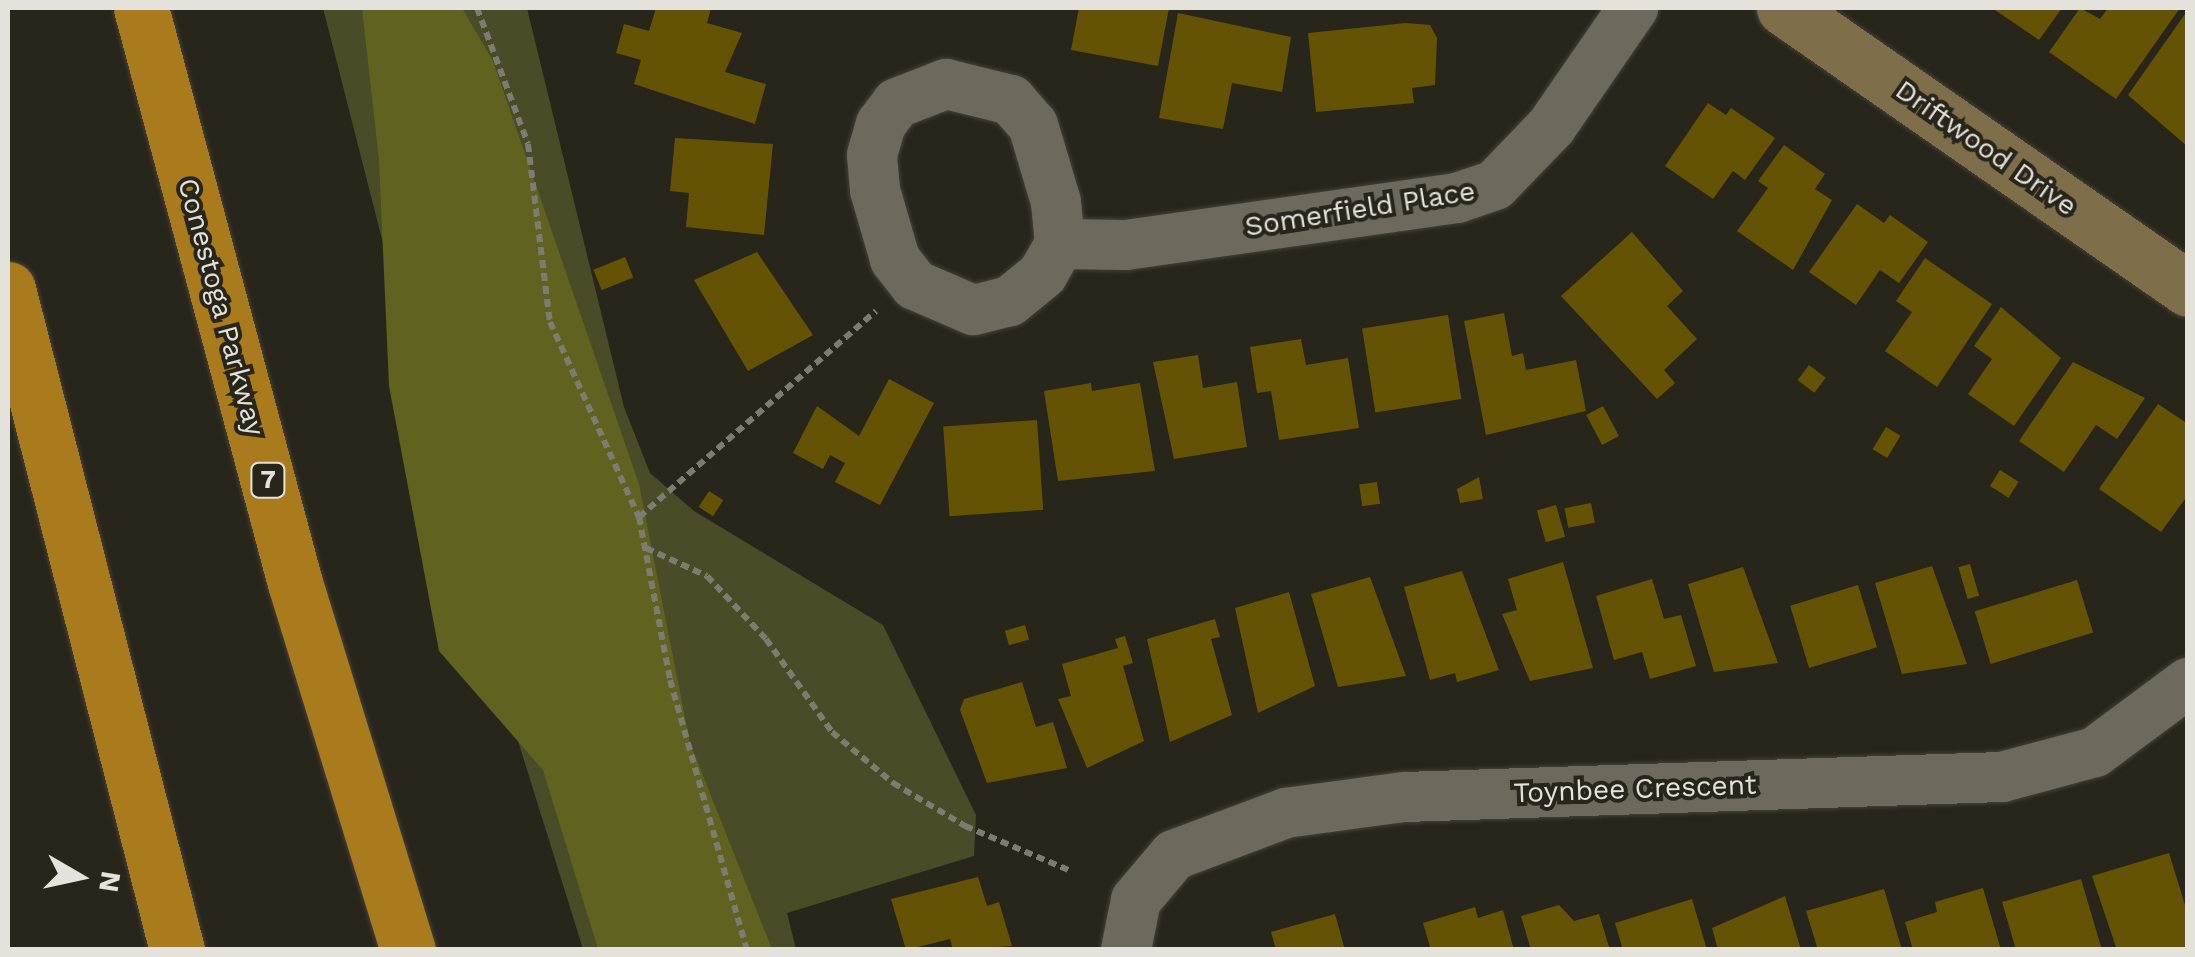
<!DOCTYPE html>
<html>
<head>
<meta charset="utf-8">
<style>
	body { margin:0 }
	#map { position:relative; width:2195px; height:957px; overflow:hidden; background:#28251b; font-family:"Work Sans",sans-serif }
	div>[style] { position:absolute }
	.green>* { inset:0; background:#494c26 }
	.forest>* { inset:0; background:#5f631f }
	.building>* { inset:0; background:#655305; transform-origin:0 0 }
	.path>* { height:6px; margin-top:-3px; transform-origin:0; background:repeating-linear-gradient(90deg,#7e7b72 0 8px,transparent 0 13px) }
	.roads { filter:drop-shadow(0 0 2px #444138) drop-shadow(0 0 2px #444138) }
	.street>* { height:50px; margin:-25px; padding:0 25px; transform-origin:25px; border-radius:25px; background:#6d695d }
	.secondary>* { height:55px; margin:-27.5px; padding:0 27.5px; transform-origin:27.5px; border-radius:27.5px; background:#7f6e4a }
	.highway>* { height:55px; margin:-27.5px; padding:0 27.5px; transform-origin:27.5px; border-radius:27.5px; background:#a97b1c }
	span { translate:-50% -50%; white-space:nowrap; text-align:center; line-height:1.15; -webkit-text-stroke:8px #28251b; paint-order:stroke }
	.shield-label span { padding:2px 8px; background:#28251b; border:2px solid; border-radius:8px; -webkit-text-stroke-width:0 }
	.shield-label { font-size:25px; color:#e4e2db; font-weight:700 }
	.street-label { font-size:28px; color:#e4e2db }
	.frame { position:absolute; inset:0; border:10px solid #e4e2db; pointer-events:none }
	.north { position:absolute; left:30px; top:827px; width:100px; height:100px; -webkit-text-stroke:8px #28251b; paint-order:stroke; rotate:99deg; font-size:28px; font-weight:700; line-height:40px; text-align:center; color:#e4e2db }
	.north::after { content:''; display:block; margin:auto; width:35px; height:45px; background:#e4e2db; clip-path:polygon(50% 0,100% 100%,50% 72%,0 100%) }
</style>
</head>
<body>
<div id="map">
	<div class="green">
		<div style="clip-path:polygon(323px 8px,527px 8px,624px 407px,650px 473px,694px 511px,883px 625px,976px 815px,974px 856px,787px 913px,796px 949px,583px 949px,474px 600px)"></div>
	</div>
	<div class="forest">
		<div style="clip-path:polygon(362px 8px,462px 8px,493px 61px,639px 484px,690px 743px,772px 949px,598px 949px,543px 770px,439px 651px,389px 386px,379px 160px)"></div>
	</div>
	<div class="building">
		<div style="clip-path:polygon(656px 8px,711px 8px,707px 23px,742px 33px,725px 72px,766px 84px,755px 124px,634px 84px,641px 60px,616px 53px,624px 24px,649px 31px)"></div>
		<div style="clip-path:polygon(1079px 8px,1169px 8px,1158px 66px,1071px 50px)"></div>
		<div style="clip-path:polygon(1992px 8px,2062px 8px,2039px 40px)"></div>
		<div style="clip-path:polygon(2080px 8px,2100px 19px,2108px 8px,2180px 8px,2116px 99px,2049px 52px)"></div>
		<div style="clip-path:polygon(1178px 13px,1291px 37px,1282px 92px,1232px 83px,1223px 129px,1159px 118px)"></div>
		<div style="clip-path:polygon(2185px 14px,2188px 16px,2188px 147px,2128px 95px)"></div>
		<div style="clip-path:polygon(1406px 23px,1430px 25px,1437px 38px,1435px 85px,1412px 88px,1414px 103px,1316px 112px,1308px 33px)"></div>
		<div style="clip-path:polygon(1708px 103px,1726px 115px,1731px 108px,1775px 138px,1745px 180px,1733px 171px,1713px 199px,1665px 166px)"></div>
		<div style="clip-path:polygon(675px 138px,773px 144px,764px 235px,686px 227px,689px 193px,670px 191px)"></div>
		<div style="clip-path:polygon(1784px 145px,1825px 174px,1815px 189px,1832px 200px,1793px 270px,1737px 231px,1768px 188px,1758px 181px)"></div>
		<div style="clip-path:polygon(1857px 204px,1884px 223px,1890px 215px,1928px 242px,1899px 283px,1880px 270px,1856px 305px,1809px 272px)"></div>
		<div style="clip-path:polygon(1632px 232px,1683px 291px,1667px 306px,1697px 339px,1664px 370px,1675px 383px,1657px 399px,1561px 296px)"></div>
		<div style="clip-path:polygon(757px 252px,813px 335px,748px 371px,694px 280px)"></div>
		<div style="left:625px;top:257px;width:22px;height:34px;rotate:68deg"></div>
		<div style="clip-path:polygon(1925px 258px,1992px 304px,1937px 387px,1885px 351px,1912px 312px,1896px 301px)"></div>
		<div style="clip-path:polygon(2001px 307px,2061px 358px,2014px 426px,1968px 394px,1992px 359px,1974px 346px)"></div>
		<div style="clip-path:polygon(1504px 313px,1512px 356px,1523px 353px,1526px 370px,1576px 360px,1586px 411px,1486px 435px,1464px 321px)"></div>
		<div style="left:1448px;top:315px;width:85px;height:87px;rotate:81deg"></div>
		<div style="clip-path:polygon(1301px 339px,1306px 365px,1348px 358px,1359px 428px,1279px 440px,1271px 391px,1257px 393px,1250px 347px)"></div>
		<div style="clip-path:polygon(1198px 355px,1203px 388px,1237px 382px,1247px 447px,1174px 459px,1153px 362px)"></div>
		<div style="clip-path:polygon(2073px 362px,2145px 398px,2117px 439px,2096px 425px,2064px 472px,2019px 441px)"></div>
		<div style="left:1809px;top:365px;width:21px;height:19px;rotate:37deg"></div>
		<div style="clip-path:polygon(889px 379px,934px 403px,880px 505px,835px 482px,845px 463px,830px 455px,823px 469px,793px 453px,817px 406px,859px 436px)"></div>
		<div style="clip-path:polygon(1091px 383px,1092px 391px,1140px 383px,1155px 471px,1058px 481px,1044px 391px)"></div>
		<div style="clip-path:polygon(2158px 404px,2188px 424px,2188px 495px,2161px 532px,2099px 489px)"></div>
		<div style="left:1603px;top:406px;width:34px;height:19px;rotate:62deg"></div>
		<div style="left:1037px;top:420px;width:90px;height:94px;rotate:86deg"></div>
		<div style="left:1886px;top:427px;width:17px;height:26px;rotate:31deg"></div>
		<div style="left:2000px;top:470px;width:22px;height:19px;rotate:32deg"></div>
		<div style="clip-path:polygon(1479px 477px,1483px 499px,1460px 503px,1457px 489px)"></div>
		<div style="left:1377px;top:482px;width:22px;height:18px;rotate:82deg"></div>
		<div style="left:709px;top:491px;width:17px;height:19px;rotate:33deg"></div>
		<div style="left:1591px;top:503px;width:20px;height:27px;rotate:79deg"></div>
		<div style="left:1556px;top:505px;width:33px;height:20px;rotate:74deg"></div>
		<div style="clip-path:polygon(1563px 562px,1593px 668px,1530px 681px,1502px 614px,1517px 610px,1508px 579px)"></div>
		<div style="left:1970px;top:564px;width:33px;height:12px;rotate:74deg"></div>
		<div style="clip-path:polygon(1932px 566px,1967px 664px,1902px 674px,1875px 583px)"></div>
		<div style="clip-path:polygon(1743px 567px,1778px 663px,1714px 672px,1688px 584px)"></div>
		<div style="clip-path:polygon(1462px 571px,1499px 670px,1457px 682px,1455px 673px,1430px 680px,1404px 587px)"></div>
		<div style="clip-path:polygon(1370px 577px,1406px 676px,1338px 687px,1311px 594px)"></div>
		<div style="clip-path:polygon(1652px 579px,1664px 619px,1681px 615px,1696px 666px,1650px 679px,1642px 652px,1614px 660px,1596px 596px)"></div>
		<div style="left:2077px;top:580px;width:55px;height:107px;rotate:73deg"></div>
		<div style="left:1858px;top:585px;width:65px;height:71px;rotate:73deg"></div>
		<div style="clip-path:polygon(1289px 592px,1315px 686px,1258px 713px,1235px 608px)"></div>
		<div style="clip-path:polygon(1215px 619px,1220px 637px,1211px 639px,1232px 715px,1170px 742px,1147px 639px)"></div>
		<div style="left:1025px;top:625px;width:15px;height:21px;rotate:74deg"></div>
		<div style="clip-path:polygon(1125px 636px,1133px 663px,1123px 666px,1144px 741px,1087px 768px,1058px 699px,1071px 696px,1062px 664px,1118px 648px,1115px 639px)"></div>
		<div style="clip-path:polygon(1022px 682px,1036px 727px,1053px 722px,1067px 768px,987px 783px,960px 710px,964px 699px)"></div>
		<div style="clip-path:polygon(2169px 853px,2188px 915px,2188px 950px,2117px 950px,2092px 876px)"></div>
		<div style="clip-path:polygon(978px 877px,987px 906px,999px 902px,1012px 946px,953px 950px,950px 939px,906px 950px,891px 899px)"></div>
		<div style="clip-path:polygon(2081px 879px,2102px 950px,2016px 950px,2002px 902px)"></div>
		<div style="clip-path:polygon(1983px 888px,2001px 950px,1913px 950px,1905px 922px,1937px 912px,1935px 902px)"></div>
		<div style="clip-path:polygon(1884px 889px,1902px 950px,1818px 950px,1806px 911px)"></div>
		<div style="clip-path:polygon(1785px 896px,1801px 950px,1718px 950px,1712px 928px)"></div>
		<div style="clip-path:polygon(1692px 899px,1707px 950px,1623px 950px,1615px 923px)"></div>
		<div style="clip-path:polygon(1559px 905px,1574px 921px,1599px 914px,1610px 950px,1531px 950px,1521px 916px)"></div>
		<div style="clip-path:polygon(1475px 907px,1478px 918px,1503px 910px,1514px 950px,1431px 950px,1423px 923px)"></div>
		<div style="clip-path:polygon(1335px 914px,1345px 950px,1276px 950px,1271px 932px)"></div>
	</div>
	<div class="path">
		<div style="left:477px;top:8px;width:145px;rotate:69.4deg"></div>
		<div style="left:528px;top:144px;width:179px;rotate:83deg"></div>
		<div style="left:550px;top:322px;width:214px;rotate:65.5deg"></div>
		<div style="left:639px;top:517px;width:166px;rotate:79.2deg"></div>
		<div style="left:670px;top:680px;width:281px;rotate:74.1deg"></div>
		<div style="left:639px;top:517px;width:314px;rotate:-41deg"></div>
		<div style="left:646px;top:548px;width:67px;rotate:24.7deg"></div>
		<div style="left:707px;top:576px;width:86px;rotate:46.9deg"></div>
		<div style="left:766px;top:639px;width:114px;rotate:54.6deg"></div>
		<div style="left:832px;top:732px;width:80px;rotate:39.9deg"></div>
		<div style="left:893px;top:783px;width:84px;rotate:30.8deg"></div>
		<div style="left:965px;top:826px;width:115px;rotate:23deg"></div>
	</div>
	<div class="roads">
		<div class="street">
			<div style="left:946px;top:84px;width:67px;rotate:13.8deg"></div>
			<div style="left:1011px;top:100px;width:33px;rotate:49deg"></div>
			<div style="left:1033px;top:125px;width:80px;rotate:73.4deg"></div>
			<div style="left:1056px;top:202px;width:42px;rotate:84.6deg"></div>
			<div style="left:1060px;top:244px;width:34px;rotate:120deg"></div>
			<div style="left:1043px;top:274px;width:43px;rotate:140.7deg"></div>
			<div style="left:1010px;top:301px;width:38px;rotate:166deg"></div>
			<div style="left:973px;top:310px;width:63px;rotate:-156.7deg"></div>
			<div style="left:915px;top:285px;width:33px;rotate:-128deg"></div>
			<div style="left:895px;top:259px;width:72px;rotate:-106.2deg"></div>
			<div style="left:875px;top:190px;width:35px;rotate:-95deg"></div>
			<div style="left:872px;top:155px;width:32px;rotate:-74deg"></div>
			<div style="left:881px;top:124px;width:26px;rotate:-53deg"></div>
			<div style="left:897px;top:103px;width:53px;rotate:-21.2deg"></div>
			<div style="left:1060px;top:244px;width:66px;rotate:0.9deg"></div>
			<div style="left:1126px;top:245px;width:334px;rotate:-8.1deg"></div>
			<div style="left:1457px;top:198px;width:40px;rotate:-18.9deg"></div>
			<div style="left:1495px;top:185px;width:81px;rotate:-46deg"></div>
			<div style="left:1551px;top:127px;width:145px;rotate:-55.4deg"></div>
			<div style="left:1126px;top:950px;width:51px;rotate:-78.7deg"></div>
			<div style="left:1136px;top:900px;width:59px;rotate:-49.8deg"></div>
			<div style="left:1174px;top:855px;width:120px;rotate:-20.6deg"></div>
			<div style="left:1286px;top:813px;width:120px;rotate:-7.7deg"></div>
			<div style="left:1405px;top:797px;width:597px;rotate:-1.92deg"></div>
			<div style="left:2002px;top:777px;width:96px;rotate:-15deg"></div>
			<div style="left:2095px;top:752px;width:116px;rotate:-36.6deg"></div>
		</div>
		<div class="secondary">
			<div style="left:1784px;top:8px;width:492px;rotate:34.8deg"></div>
		</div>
		<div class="highway">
			<div style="left:141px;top:8px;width:595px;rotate:75.01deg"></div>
			<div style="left:295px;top:583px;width:384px;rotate:72.9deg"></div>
			<div style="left:8px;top:289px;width:682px;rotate:75.66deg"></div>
		</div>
	</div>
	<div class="shield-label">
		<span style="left:268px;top:480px">7</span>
	</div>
	<div class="street-label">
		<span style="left:1986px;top:148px;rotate:35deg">Driftwood Drive</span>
		<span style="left:1360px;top:209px;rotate:-9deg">Somerfield Place</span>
		<span style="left:221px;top:307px;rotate:75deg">Conestoga Parkway</span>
		<span style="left:1635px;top:789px;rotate:-2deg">Toynbee Crescent</span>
	</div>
	<div class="frame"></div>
	<div class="north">N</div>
</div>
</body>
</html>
